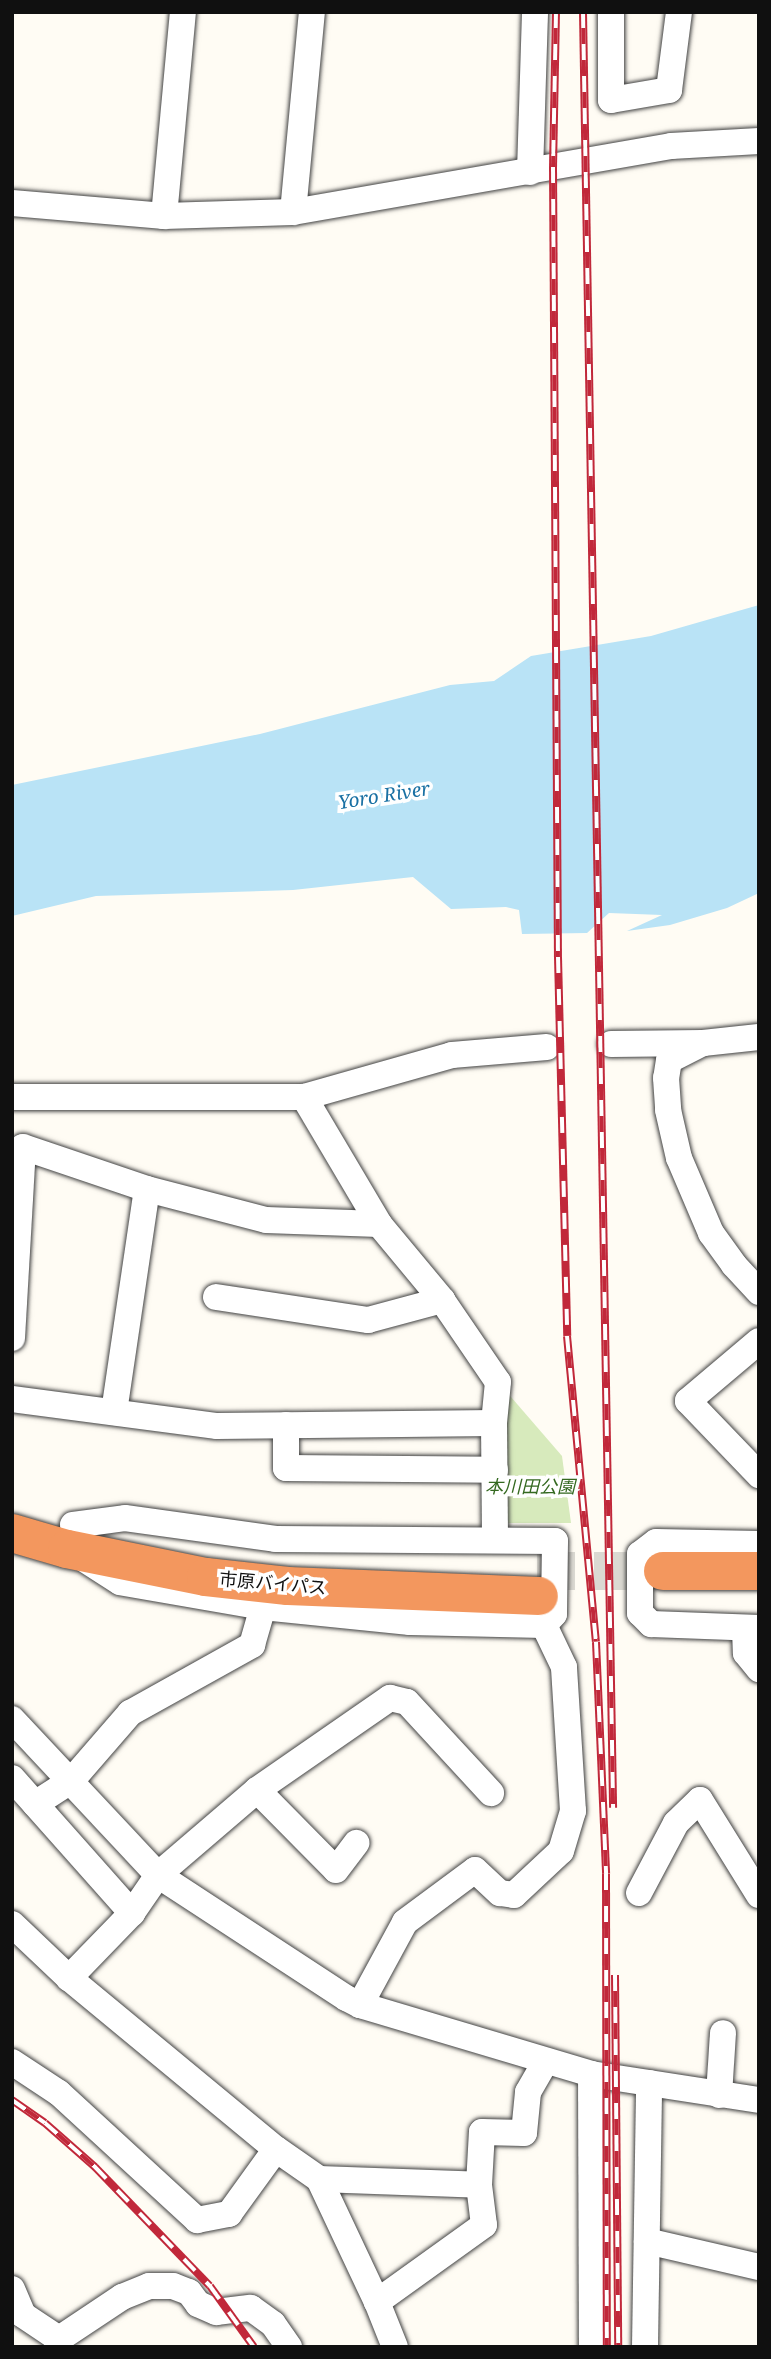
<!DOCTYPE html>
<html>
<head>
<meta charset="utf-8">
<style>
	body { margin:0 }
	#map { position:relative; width:771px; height:2359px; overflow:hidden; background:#fffcf4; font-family:"Noto Serif","Noto Sans JP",serif }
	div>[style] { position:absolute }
	.green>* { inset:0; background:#d7eabc }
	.water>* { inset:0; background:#b9e3f6 }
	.highway-tunnel>* { height:38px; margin-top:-19px; transform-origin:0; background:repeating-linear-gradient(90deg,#dbd9d2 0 38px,transparent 0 57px) }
	.roads { filter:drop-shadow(0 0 2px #434343) drop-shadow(0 0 2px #434343) }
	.minor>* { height:26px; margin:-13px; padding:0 13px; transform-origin:13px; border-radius:13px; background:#fff }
	.highway>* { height:38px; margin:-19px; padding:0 19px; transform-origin:19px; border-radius:19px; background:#f3975e }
	.rail>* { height:8px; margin-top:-4px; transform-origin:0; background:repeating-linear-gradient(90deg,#fff 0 16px,#c1283a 0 32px); box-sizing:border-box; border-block:2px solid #c1283a }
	span { translate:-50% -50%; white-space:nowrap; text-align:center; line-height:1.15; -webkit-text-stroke:7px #fff; paint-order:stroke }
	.park-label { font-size:18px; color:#346920; font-style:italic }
	.street-label { font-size:18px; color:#101010 }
	.water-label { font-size:19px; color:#1970a3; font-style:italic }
	.frame { position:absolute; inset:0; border:14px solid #101010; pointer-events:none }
</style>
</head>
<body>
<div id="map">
	<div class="green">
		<div style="clip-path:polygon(498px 1382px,562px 1456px,571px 1523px,494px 1523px)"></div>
	</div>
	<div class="water">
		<div style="clip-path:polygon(759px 605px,759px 893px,727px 908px,670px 925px,627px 931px,662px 915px,609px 913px,587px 933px,522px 934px,519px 910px,506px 907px,451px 909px,413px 877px,293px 890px,96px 896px,12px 916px,12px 785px,260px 734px,450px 685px,494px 681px,531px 656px,651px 636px)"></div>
	</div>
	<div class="highway-tunnel">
		<div style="left:537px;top:1571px;width:126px"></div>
	</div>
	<div class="roads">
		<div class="minor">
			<div style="left:611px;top:12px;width:88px;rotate:90deg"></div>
			<div style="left:611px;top:100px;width:59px;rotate:-9.8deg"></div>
			<div style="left:669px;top:90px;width:79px;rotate:-82.7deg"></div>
			<div style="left:530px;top:172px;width:160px;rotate:-88.2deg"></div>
			<div style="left:12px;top:203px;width:153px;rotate:4.9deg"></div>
			<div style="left:164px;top:216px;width:129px;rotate:-1.8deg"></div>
			<div style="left:293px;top:212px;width:384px;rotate:-9.9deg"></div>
			<div style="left:671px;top:146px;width:88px;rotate:-3.3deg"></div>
			<div style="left:293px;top:212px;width:201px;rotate:-84.6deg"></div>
			<div style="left:164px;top:216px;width:205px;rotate:-84.7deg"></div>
			<div style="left:703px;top:1043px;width:38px;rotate:153deg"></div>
			<div style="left:669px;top:1060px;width:18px;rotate:99deg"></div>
			<div style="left:666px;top:1078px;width:32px;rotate:86deg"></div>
			<div style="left:668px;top:1110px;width:49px;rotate:77.1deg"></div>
			<div style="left:679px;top:1158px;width:82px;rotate:66.9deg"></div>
			<div style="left:711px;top:1233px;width:39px;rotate:54deg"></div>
			<div style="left:734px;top:1265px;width:37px;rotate:47deg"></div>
			<div style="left:611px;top:1044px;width:92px;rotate:-0.6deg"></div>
			<div style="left:703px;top:1043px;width:56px;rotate:-6.1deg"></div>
			<div style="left:12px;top:1097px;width:292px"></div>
			<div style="left:304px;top:1097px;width:154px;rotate:-15.8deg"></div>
			<div style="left:452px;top:1055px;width:95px;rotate:-4.8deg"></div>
			<div style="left:304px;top:1097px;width:147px;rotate:59.4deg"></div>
			<div style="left:379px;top:1224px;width:99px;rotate:50.3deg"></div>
			<div style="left:442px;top:1300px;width:99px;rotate:55.7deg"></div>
			<div style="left:498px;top:1382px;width:41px;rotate:95.6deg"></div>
			<div style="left:494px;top:1423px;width:116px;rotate:89.5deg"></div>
			<div style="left:216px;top:1297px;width:154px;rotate:8.6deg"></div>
			<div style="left:368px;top:1320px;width:77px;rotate:-15.1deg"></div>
			<div style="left:12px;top:1338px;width:191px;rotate:-86.7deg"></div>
			<div style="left:23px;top:1147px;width:131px;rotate:18.7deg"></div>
			<div style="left:147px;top:1189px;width:123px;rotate:14.6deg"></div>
			<div style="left:266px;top:1220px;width:113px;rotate:2deg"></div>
			<div style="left:759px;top:1341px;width:93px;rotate:139.8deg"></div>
			<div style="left:688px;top:1401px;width:103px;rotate:46.2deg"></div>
			<div style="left:12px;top:1399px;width:207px;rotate:7.5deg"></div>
			<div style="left:217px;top:1426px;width:277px;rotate:-0.6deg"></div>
			<div style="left:114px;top:1412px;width:225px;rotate:-81.6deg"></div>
			<div style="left:286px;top:1425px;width:43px;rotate:90deg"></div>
			<div style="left:286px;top:1468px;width:209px;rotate:0.5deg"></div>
			<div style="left:73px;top:1525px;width:52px;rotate:-7.7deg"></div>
			<div style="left:125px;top:1518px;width:152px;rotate:7.9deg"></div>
			<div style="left:276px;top:1539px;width:279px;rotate:0.4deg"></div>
			<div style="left:555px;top:1541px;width:73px;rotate:90.8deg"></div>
			<div style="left:554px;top:1614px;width:15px;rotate:132deg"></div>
			<div style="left:544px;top:1625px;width:134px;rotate:-178.7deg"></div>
			<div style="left:410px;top:1622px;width:148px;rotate:-174.2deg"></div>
			<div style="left:263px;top:1607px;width:145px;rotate:-170.1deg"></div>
			<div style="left:120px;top:1582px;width:43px;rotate:-147.4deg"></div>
			<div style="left:759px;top:1544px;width:103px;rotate:-178.9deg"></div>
			<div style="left:656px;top:1542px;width:20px;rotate:143deg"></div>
			<div style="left:640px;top:1554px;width:59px;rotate:90deg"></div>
			<div style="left:640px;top:1613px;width:16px;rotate:45deg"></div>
			<div style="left:651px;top:1624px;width:108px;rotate:2.1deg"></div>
			<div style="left:745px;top:1628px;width:25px;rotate:88deg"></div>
			<div style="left:746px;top:1653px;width:21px;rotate:51deg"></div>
			<div style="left:12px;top:1719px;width:214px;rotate:46.9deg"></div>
			<div style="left:158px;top:1875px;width:225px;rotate:33.2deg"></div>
			<div style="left:346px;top:1998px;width:16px;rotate:27deg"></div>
			<div style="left:360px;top:2005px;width:241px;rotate:16.6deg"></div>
			<div style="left:591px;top:2074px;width:170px;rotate:8.8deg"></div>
			<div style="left:12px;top:1778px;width:181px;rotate:48.4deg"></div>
			<div style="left:132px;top:1913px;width:91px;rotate:134.1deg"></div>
			<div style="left:257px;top:1790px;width:112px;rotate:45.4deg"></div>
			<div style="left:336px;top:1870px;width:34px;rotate:-53deg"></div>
			<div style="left:35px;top:1804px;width:44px;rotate:-33deg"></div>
			<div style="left:72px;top:1780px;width:89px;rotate:-49.1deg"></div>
			<div style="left:130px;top:1713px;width:140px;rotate:-29.1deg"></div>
			<div style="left:252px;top:1645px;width:40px;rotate:-74deg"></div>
			<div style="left:639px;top:1893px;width:79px;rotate:-62.1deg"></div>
			<div style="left:676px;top:1823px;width:33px;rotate:-44deg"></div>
			<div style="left:700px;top:1800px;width:112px;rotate:58.2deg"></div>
			<div style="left:132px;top:1913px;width:46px;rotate:-55.6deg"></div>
			<div style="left:158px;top:1875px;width:130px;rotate:-40.6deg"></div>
			<div style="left:257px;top:1790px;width:162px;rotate:-34.7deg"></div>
			<div style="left:390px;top:1698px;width:17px;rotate:13deg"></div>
			<div style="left:407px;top:1702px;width:124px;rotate:47.3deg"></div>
			<div style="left:12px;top:1924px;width:79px;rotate:43.5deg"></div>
			<div style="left:69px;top:1978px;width:268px;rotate:39.6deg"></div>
			<div style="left:276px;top:2149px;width:52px;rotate:34.9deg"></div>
			<div style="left:319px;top:2179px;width:160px;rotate:2.1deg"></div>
			<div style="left:479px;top:2185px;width:40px;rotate:82.9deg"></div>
			<div style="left:484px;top:2225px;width:132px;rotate:144.3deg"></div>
			<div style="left:360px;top:2005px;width:94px;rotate:-61.5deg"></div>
			<div style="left:405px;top:1922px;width:87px;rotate:-36.6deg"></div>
			<div style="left:475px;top:1870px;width:34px;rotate:43deg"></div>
			<div style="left:500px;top:1893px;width:14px;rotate:8deg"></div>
			<div style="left:514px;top:1895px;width:64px;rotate:-43.1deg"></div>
			<div style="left:561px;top:1851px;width:42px;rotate:-73.3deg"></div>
			<div style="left:573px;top:1811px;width:144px;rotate:-93.6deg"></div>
			<div style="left:564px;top:1667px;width:47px;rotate:-115.5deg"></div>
			<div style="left:12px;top:2062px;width:56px;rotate:33.4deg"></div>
			<div style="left:59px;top:2093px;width:188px;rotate:42.6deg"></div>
			<div style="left:197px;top:2220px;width:33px;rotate:-11deg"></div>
			<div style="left:229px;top:2214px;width:80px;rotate:-54.1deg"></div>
			<div style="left:591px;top:2074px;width:273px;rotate:89.8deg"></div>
			<div style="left:719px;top:2095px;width:62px;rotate:-86.3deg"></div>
			<div style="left:319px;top:2179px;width:136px;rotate:64.8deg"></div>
			<div style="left:377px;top:2302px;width:48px;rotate:68.2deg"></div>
			<div style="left:479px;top:2185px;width:53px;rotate:-86.8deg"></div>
			<div style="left:482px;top:2132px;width:42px;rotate:1.4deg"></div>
			<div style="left:524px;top:2133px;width:41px;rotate:-84.4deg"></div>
			<div style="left:528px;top:2092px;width:34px;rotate:-60deg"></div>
			<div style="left:647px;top:2241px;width:115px;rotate:13.1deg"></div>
			<div style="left:12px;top:2289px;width:28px;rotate:67deg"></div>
			<div style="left:23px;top:2315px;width:43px;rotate:33.7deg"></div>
			<div style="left:57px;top:2347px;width:8px;rotate:-76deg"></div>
			<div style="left:59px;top:2339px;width:76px;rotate:-33.7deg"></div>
			<div style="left:122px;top:2297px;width:29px;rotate:-22deg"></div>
			<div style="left:149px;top:2286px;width:24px"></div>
			<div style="left:173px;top:2286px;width:17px;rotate:21deg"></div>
			<div style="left:189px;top:2292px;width:15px;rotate:53deg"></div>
			<div style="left:198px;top:2304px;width:20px;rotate:24deg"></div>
			<div style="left:216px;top:2312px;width:35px;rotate:-7deg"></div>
			<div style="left:251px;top:2308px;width:27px;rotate:36deg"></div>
			<div style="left:273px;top:2324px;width:28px;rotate:55deg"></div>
			<div style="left:645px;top:2347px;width:264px;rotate:-89.1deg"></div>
		</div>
		<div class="highway">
			<div style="left:12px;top:1533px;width:57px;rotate:16.2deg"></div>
			<div style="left:67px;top:1549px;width:142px;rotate:11.4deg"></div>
			<div style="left:206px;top:1577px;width:82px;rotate:6.3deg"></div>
			<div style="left:288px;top:1586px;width:251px;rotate:2.3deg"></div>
			<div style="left:663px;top:1571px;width:96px"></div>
		</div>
	</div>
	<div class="rail">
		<div style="left:556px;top:12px;width:155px;rotate:91.1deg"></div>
		<div style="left:553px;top:167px;width:790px;rotate:89.64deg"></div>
		<div style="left:558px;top:957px;width:379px;rotate:88.6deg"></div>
		<div style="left:567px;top:1336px;width:307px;rotate:84.6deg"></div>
		<div style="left:596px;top:1642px;width:232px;rotate:87.5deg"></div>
		<div style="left:606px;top:1874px;width:473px;rotate:89.9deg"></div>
		<div style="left:583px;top:12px;width:1796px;rotate:89.04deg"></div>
		<div style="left:615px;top:1975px;width:372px;rotate:89.5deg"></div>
		<div style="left:12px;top:2100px;width:40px;rotate:34.9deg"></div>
		<div style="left:45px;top:2123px;width:67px;rotate:41.3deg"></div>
		<div style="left:95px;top:2167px;width:165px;rotate:46deg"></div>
		<div style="left:210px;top:2286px;width:75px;rotate:54.2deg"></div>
	</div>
	<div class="park-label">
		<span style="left:530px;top:1486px">本川田公園</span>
	</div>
	<div class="street-label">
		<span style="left:273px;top:1583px;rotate:5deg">市原バイパス</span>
	</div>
	<div class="water-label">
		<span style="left:384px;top:796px;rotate:-9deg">Yoro River</span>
	</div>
	<div class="frame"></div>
</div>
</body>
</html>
